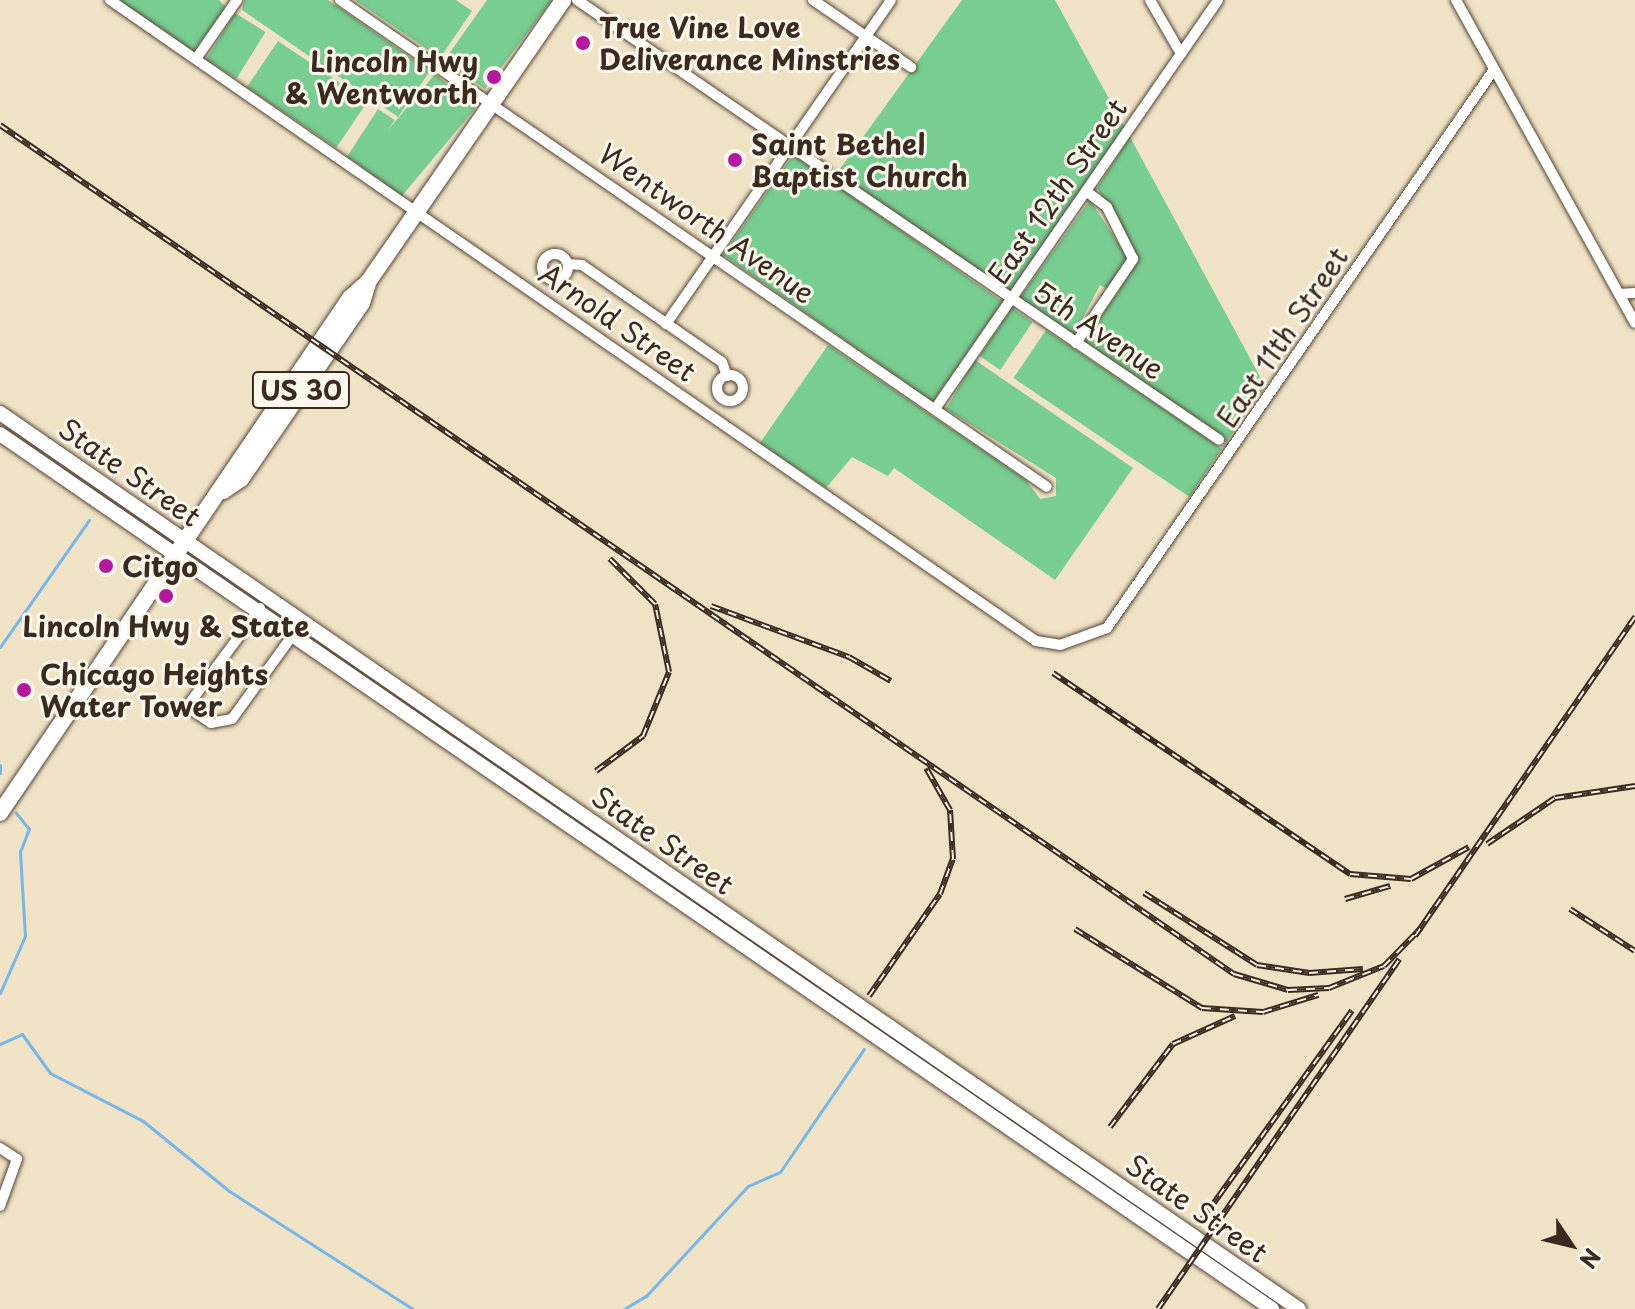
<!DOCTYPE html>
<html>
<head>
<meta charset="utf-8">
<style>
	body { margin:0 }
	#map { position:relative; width:1635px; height:1309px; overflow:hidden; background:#f0e3c5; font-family:"Playpen Sans",sans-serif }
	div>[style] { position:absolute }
	.green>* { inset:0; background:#78cd91; transform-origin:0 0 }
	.stream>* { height:3px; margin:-1.5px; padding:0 1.5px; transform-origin:1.5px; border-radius:1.5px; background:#76b6ea }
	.roads { filter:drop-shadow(0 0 2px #564637) drop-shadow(0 0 2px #564637) }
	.street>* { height:10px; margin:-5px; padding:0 5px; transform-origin:5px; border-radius:5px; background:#fff }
	.street>.ring { margin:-5px; padding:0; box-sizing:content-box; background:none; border:10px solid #fff; border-radius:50% }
	.secondary>* { height:14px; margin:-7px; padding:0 7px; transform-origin:7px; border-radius:7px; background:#fff }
	.primary>* { height:16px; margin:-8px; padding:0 8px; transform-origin:8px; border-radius:8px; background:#fff }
	.rail>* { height:6px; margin-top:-3px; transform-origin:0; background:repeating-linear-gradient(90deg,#fbf7ec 0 9px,#3b2a1e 0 18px); box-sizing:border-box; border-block:2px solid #3b2a1e }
	.dots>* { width:22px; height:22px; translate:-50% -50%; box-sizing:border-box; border:4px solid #fbf7ec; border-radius:50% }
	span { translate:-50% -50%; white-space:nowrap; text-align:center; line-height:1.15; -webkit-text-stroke:6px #fbf7ec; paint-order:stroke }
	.shield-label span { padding:2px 6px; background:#fbf7ec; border:2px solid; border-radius:6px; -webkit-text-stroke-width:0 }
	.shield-label { font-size:26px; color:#3b2a1e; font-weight:700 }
	.poi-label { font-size:28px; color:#3b2a1e; font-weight:700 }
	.left { translate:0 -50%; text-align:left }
	.right { translate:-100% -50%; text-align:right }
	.street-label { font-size:28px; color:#3b2a1e }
	.north { position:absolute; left:1531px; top:1205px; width:80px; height:80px; -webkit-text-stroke:6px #fbf7ec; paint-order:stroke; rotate:125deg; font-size:22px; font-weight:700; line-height:32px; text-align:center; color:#3b2a1e }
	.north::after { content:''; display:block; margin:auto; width:28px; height:36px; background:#3b2a1e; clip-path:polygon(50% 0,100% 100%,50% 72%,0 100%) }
</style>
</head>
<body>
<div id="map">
	<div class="green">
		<div style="clip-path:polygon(119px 0,219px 0,226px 7px,193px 52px)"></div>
		<div style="clip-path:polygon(244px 0,328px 0,430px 71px,398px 117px,242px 10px)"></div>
		<div style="clip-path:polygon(355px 0,456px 0,472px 11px,440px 58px)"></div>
		<div style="clip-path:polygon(487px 0,552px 0,485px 89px,444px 61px)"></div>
		<div style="clip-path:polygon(962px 0,1055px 0,1125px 128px,1010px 292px,837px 173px)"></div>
		<div style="left:235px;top:13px;width:36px;height:55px;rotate:32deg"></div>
		<div style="left:278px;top:41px;width:108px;height:56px;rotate:34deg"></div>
		<div style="left:435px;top:74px;width:53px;height:118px;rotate:40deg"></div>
		<div style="left:378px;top:109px;width:20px;height:57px;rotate:33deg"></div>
		<div style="clip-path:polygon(1130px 137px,1265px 386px,1226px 442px,1085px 342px,1138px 261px,1097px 188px)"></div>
		<div style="left:793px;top:155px;width:256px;height:122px;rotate:35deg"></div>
		<div style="clip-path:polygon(1090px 200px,1128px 258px,1107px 289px,1100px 285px,1074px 335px,1019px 299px)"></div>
		<div style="left:1012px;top:308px;width:25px;height:58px;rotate:34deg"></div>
		<div style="left:1046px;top:330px;width:212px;height:58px;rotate:34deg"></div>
		<div style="clip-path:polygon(828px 345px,1026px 480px,1040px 499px,1056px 496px,1056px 478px,946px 409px,975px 360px,1133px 468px,1055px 580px,894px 468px,888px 476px,852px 457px,826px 488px,760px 443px)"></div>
	</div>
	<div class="stream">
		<div style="left:0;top:647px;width:155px;rotate:-55deg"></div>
		<div style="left:0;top:765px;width:8px;rotate:90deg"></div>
		<div style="left:0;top:993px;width:62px;rotate:-66.3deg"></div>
		<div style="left:25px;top:936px;width:84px;rotate:-93.4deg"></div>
		<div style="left:20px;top:852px;width:25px;rotate:-69deg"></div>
		<div style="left:29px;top:829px;width:21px;rotate:-129deg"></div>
		<div style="left:0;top:1044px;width:24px;rotate:-24deg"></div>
		<div style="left:22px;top:1034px;width:48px;rotate:54.3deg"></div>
		<div style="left:50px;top:1073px;width:105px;rotate:27.3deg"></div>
		<div style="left:143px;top:1121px;width:111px;rotate:39.1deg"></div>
		<div style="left:229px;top:1191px;width:219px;rotate:32.7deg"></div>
		<div style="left:624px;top:1309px;width:26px;rotate:-31deg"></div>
		<div style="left:646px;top:1296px;width:150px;rotate:-47.2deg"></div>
		<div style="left:748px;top:1186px;width:35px;rotate:-24deg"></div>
		<div style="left:780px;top:1172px;width:149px;rotate:-55.7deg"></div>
	</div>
	<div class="roads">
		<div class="street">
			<div style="left:110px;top:0;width:1126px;rotate:34.69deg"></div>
			<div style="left:1036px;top:641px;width:24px;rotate:9deg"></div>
			<div style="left:1060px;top:645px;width:50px;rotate:-19.9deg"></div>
			<div style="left:1107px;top:628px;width:678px;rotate:-55.28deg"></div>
			<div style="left:340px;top:0;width:858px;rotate:34.56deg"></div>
			<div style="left:577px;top:0;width:301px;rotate:34.4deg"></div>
			<div style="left:813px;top:0;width:119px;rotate:34.4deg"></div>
			<div style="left:1150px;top:0;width:62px;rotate:60.1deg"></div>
			<div style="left:1456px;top:0;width:369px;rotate:61deg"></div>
			<div style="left:196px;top:59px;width:72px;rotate:-55.2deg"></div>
			<div style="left:834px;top:177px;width:466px;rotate:34.3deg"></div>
			<div class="ring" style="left:542px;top:254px;width:16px;height:16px"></div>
			<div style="left:568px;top:264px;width:14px;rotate:4deg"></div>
			<div style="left:582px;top:265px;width:170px;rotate:34.7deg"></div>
			<div style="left:722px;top:362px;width:15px;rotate:70deg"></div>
			<div style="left:1619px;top:294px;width:16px;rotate:-4deg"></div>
			<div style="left:666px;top:324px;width:394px;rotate:-55.2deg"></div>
			<div style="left:1076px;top:343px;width:102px;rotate:-55.8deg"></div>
			<div style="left:1133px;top:259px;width:58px;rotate:-116.6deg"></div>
			<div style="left:1107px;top:207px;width:26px;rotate:-143deg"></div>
			<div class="ring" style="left:717px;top:375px;width:16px;height:16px"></div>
			<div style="left:935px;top:409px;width:497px;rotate:-55.3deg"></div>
			<div style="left:260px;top:608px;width:119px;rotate:126.5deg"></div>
			<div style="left:189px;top:704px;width:7px;rotate:63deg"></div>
			<div style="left:192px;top:710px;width:23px;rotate:34deg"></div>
			<div style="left:211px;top:723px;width:21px;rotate:-11deg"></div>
			<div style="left:232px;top:719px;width:102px;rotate:-54.1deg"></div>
			<div style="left:0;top:1148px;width:20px;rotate:33deg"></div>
			<div style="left:17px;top:1159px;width:50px;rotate:109.9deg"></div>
		</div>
		<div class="secondary">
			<div style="left:0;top:413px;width:1578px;rotate:34.6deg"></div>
			<div style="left:0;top:434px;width:1544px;rotate:34.52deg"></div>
		</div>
		<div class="primary">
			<div style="left:223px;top:491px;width:22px;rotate:-34deg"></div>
			<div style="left:241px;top:479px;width:214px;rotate:-55.5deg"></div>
			<div style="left:362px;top:303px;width:21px;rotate:-73deg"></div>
			<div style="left:0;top:813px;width:623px;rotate:-55.8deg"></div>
			<div style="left:350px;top:298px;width:24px;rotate:-42deg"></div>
			<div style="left:368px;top:282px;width:343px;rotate:-55.3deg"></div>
		</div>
	</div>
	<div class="rail">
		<div style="left:0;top:125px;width:1498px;rotate:34.53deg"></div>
		<div style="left:1234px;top:974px;width:56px;rotate:16.5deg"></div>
		<div style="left:1288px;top:990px;width:41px;rotate:-2.8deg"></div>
		<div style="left:1329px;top:988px;width:59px;rotate:-21.8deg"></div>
		<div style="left:1384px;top:966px;width:53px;rotate:-45.8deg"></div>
		<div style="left:711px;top:606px;width:147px;rotate:20.3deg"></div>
		<div style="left:849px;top:657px;width:48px;rotate:29.7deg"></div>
		<div style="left:1053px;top:673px;width:359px;rotate:34.1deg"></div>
		<div style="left:1350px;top:874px;width:61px;rotate:4.7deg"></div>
		<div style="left:1411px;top:879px;width:66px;rotate:-28.9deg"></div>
		<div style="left:596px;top:771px;width:59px;rotate:-36.7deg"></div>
		<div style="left:643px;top:736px;width:69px;rotate:-67.9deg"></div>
		<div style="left:669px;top:672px;width:69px;rotate:-101.6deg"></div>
		<div style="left:655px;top:604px;width:64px;rotate:-135deg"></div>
		<div style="left:1487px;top:844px;width:82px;rotate:-34.1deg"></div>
		<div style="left:1555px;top:798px;width:81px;rotate:-8.5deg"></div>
		<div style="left:1144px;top:893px;width:134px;rotate:32.5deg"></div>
		<div style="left:1257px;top:965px;width:53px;rotate:8.7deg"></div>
		<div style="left:1309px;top:973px;width:54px;rotate:-4.2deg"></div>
		<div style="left:1345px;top:899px;width:47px;rotate:-16.1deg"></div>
		<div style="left:1570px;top:909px;width:77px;rotate:32.9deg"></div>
		<div style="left:1075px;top:929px;width:150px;rotate:31.9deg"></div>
		<div style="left:1202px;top:1008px;width:61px;rotate:3.8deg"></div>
		<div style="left:1263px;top:1012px;width:58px;rotate:-17.2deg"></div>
		<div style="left:1415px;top:936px;width:388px;rotate:-55.4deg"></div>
		<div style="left:869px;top:996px;width:124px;rotate:-55.2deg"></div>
		<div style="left:940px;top:894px;width:37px;rotate:-70deg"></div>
		<div style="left:953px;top:859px;width:49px;rotate:-93.5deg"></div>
		<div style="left:950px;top:810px;width:48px;rotate:-119.7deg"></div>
		<div style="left:1110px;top:1127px;width:104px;rotate:-52.8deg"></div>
		<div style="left:1173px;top:1044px;width:68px;rotate:-24.3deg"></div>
		<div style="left:1198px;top:1225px;width:264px;rotate:-54.3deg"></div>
		<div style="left:1158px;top:1309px;width:425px;rotate:-55.4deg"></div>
	</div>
	<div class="dots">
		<div style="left:583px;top:43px;background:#b5179e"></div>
		<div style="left:494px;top:77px;background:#b5179e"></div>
		<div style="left:735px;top:160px;background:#b5179e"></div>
		<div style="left:106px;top:566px;background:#b5179e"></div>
		<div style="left:166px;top:596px;background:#b5179e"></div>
		<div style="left:24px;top:690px;background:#b5179e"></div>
	</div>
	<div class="shield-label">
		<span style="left:301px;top:390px">US 30</span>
	</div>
	<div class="poi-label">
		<span class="left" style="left:599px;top:43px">True Vine Love<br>Deliverance Minstries</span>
		<span class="right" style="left:478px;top:77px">Lincoln Hwy<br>&amp; Wentworth</span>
		<span class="left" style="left:751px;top:160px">Saint Bethel<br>Baptist Church</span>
		<span class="left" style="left:122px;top:566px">Citgo</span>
		<span style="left:166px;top:626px">Lincoln Hwy &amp; State</span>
		<span class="left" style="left:40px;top:690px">Chicago Heights<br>Water Tower</span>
	</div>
	<div class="street-label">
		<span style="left:1057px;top:191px;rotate:-55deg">East 12th Street</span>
		<span style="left:707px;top:223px;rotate:35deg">Wentworth Avenue</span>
		<span style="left:618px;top:322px;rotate:35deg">Arnold Street</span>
		<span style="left:1099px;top:330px;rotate:34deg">5th Avenue</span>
		<span style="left:1282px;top:337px;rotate:-56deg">East 11th Street</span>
		<span style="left:130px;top:472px;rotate:35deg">State Street</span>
		<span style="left:663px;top:840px;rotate:35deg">State Street</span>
		<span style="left:1197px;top:1208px;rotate:35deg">State Street</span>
	</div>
	<div class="north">N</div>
</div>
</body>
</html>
